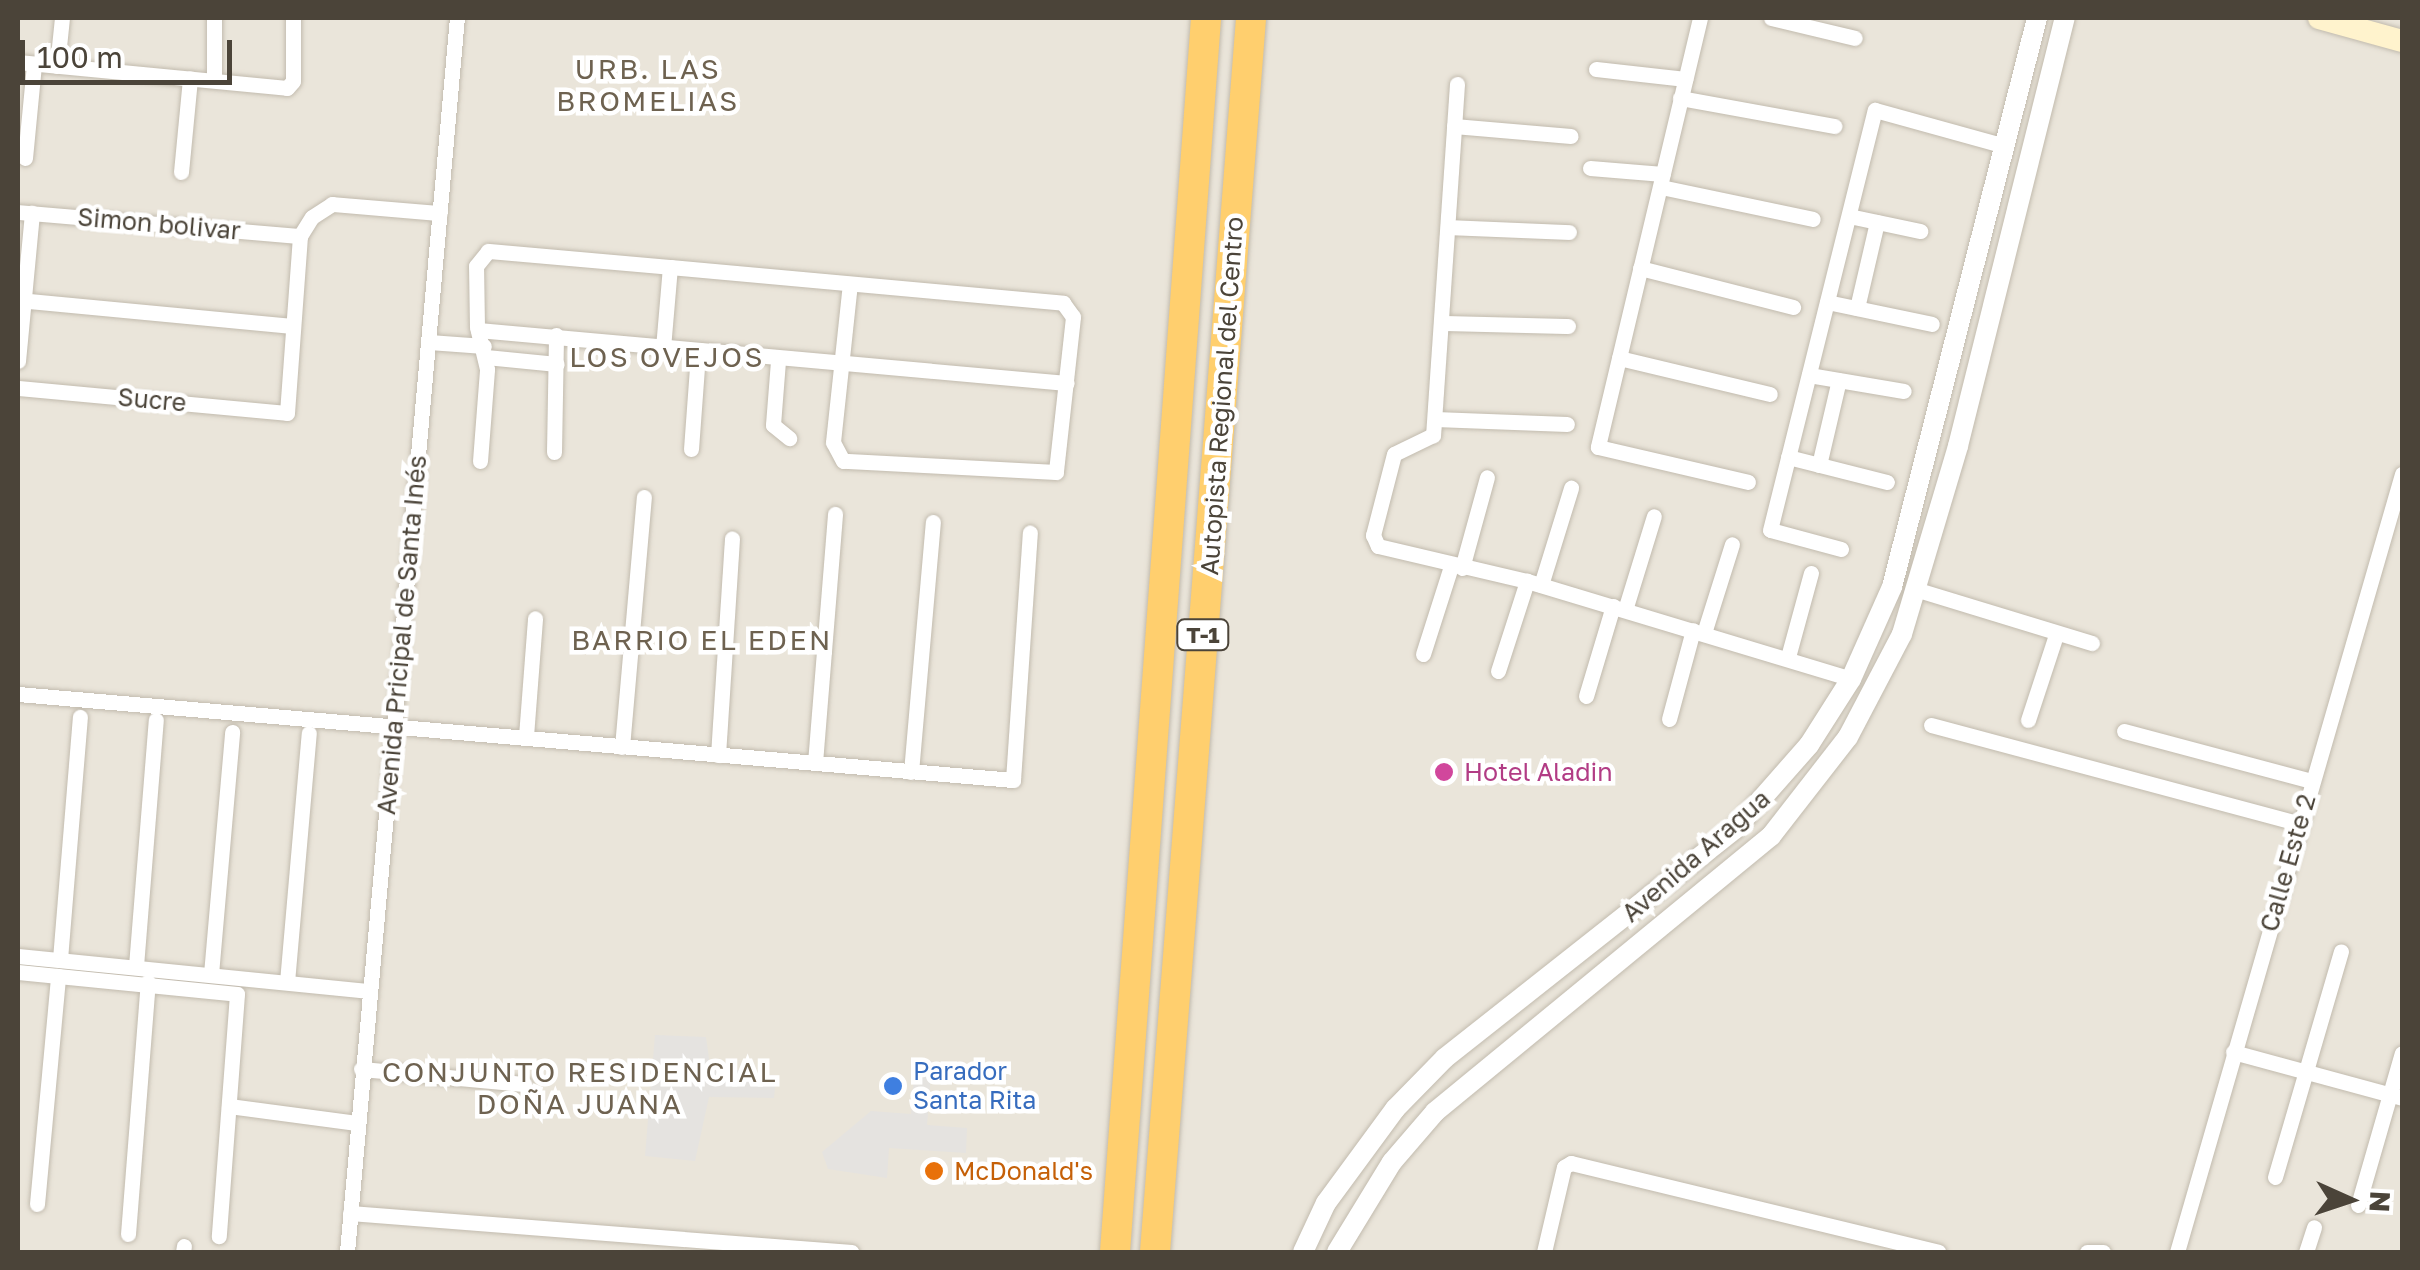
<!DOCTYPE html>
<html>
<head>
<meta charset="utf-8">
<style>
	body { margin:0 }
	#map { position:relative; width:2420px; height:1270px; overflow:hidden; background:#f6f3ec; font-family:"Golos Text",sans-serif }
	div>[style] { position:absolute }
	.residential>* { inset:0; background:#eae5da; transform-origin:0 0 }
	.parking>* { inset:0; background:#e5e3e0 }
	.roads { filter:drop-shadow(0 0 2px #c2bbae) drop-shadow(0 0 2px #c2bbae) }
	.minor>* { height:15px; margin:-7.5px; padding:0 7.5px; transform-origin:7.5px; border-radius:7.5px; background:#fff }
	.tertiary>* { height:20px; margin:-10px; padding:0 10px; transform-origin:10px; border-radius:10px; background:#fff }
	.secondary>* { height:22px; margin:-11px; padding:0 11px; transform-origin:11px; border-radius:11px; background:#fff3cd }
	.motorway>* { height:30px; margin:-15px; padding:0 15px; transform-origin:15px; border-radius:15px; background:#ffcf6e }
	.dots>* { width:28px; height:28px; translate:-50% -50%; box-sizing:border-box; border:5px solid #fff; border-radius:50% }
	span { translate:-50% -50%; white-space:nowrap; text-align:center; line-height:1.15; -webkit-text-stroke:9px #fff; paint-order:stroke }
	.shield-label span { padding:2px 8px; background:#fff; border:2px solid; border-radius:8px; -webkit-text-stroke-width:0 }
	.shield-label { font-size:22px; color:#4b4439; font-weight:700 }
	.street-label { font-size:25px; color:#4b4439 }
	.hotel-label { font-size:25px; color:#b23c85 }
	.left { translate:0 -50%; text-align:left }
	.shop-label { font-size:25px; color:#366cbe }
	.food-label { font-size:25px; color:#c56008 }
	.neighbourhood-label { font-size:28px; color:#6e6250; letter-spacing:2.5px }
	.frame { position:absolute; inset:0; border:20px solid #4b4439; pointer-events:none }
	.north { position:absolute; left:2300px; top:1150px; width:100px; height:100px; -webkit-text-stroke:8px #fff; paint-order:stroke; rotate:93deg; font-size:28px; font-weight:700; line-height:40px; text-align:center; color:#4b4439 }
	.north::after { content:''; display:block; margin:auto; width:35px; height:45px; background:#4b4439; clip-path:polygon(50% 0,100% 100%,50% 72%,0 100%) }
	.scale { position:absolute; left:20px; top:40px; width:212px; height:45px; box-sizing:border-box; border:5px solid #4b4439; border-top:0; padding-left:12px; font-size:30px; line-height:35px; white-space:nowrap; color:#4b4439; -webkit-text-stroke:8px #fff; paint-order:stroke }
</style>
</head>
<body>
<div id="map">
	<div class="residential">
		<div style="left:18px;top:18px;width:2384px;height:1234px"></div>
	</div>
	<div class="parking">
		<div style="clip-path:polygon(655px 1035px,706px 1037px,710px 1066px,776px 1076px,774px 1098px,709px 1097px,695px 1161px,645px 1156px)"></div>
		<div style="clip-path:polygon(915px 1061px,932px 1061px,927px 1125px,967px 1128px,966px 1153px,889px 1148px,887px 1178px,828px 1169px,822px 1152px,871px 1111px,911px 1114px)"></div>
	</div>
	<div class="roads">
		<div class="minor">
			<div style="left:1700px;top:18px;width:441px;rotate:103.4deg"></div>
			<div style="left:1598px;top:447px;width:154px;rotate:13.1deg"></div>
			<div style="left:1771px;top:18px;width:86px;rotate:13.4deg"></div>
			<div style="left:18px;top:62px;width:270px;rotate:5.5deg"></div>
			<div style="left:287px;top:88px;width:9px;rotate:-49deg"></div>
			<div style="left:293px;top:81px;width:63px;rotate:-90deg"></div>
			<div style="left:57px;top:66px;width:48px;rotate:-84.1deg"></div>
			<div style="left:1596px;top:69px;width:90px;rotate:6.4deg"></div>
			<div style="left:214px;top:80px;width:62px;rotate:-90deg"></div>
			<div style="left:1457px;top:84px;width:352px;rotate:93.9deg"></div>
			<div style="left:1433px;top:435px;width:43px;rotate:154deg"></div>
			<div style="left:1394px;top:454px;width:84px;rotate:104.5deg"></div>
			<div style="left:1373px;top:535px;width:12px;rotate:66deg"></div>
			<div style="left:1378px;top:546px;width:153px;rotate:13.2deg"></div>
			<div style="left:1527px;top:581px;width:338px;rotate:16.8deg"></div>
			<div style="left:1680px;top:98px;width:157px;rotate:10.3deg"></div>
			<div style="left:1454px;top:126px;width:117px;rotate:4.9deg"></div>
			<div style="left:25px;top:158px;width:94px;rotate:-84.5deg"></div>
			<div style="left:1590px;top:168px;width:73px;rotate:4.7deg"></div>
			<div style="left:181px;top:172px;width:94px;rotate:-84.5deg"></div>
			<div style="left:1661px;top:187px;width:155px;rotate:11.9deg"></div>
			<div style="left:18px;top:212px;width:283px;rotate:4.9deg"></div>
			<div style="left:1849px;top:216px;width:73px;rotate:11.9deg"></div>
			<div style="left:1448px;top:227px;width:121px;rotate:2.4deg"></div>
			<div style="left:1640px;top:268px;width:158px;rotate:14.3deg"></div>
			<div style="left:18px;top:300px;width:276px;rotate:5.4deg"></div>
			<div style="left:1827px;top:302px;width:107px;rotate:11.8deg"></div>
			<div style="left:1857px;top:308px;width:88px;rotate:-76.9deg"></div>
			<div style="left:1442px;top:323px;width:126px;rotate:1.4deg"></div>
			<div style="left:478px;top:330px;width:591px;rotate:5.14deg"></div>
			<div style="left:429px;top:342px;width:55px;rotate:4.2deg"></div>
			<div style="left:663px;top:348px;width:81px;rotate:-85.1deg"></div>
			<div style="left:486px;top:357px;width:71px;rotate:5.6deg"></div>
			<div style="left:1619px;top:358px;width:155px;rotate:13.4deg"></div>
			<div style="left:18px;top:361px;width:149px;rotate:-84.6deg"></div>
			<div style="left:778px;top:361px;width:64px;rotate:94.5deg"></div>
			<div style="left:773px;top:425px;width:21px;rotate:39deg"></div>
			<div style="left:1809px;top:375px;width:96px;rotate:9.6deg"></div>
			<div style="left:18px;top:388px;width:270px;rotate:5.3deg"></div>
			<div style="left:287px;top:413px;width:177px;rotate:-85.8deg"></div>
			<div style="left:300px;top:236px;width:22px;rotate:-58deg"></div>
			<div style="left:312px;top:217px;width:24px;rotate:-33deg"></div>
			<div style="left:332px;top:204px;width:108px;rotate:4.8deg"></div>
			<div style="left:1435px;top:419px;width:132px;rotate:2.2deg"></div>
			<div style="left:691px;top:449px;width:96px;rotate:-85.8deg"></div>
			<div style="left:554px;top:452px;width:117px;rotate:-89deg"></div>
			<div style="left:1788px;top:457px;width:102px;rotate:14.2deg"></div>
			<div style="left:480px;top:461px;width:92px;rotate:-85.6deg"></div>
			<div style="left:487px;top:369px;width:43px;rotate:-103.4deg"></div>
			<div style="left:477px;top:327px;width:61px;rotate:-90.9deg"></div>
			<div style="left:476px;top:266px;width:19px;rotate:-51deg"></div>
			<div style="left:488px;top:251px;width:183px;rotate:5deg"></div>
			<div style="left:670px;top:267px;width:395px;rotate:5.2deg"></div>
			<div style="left:1063px;top:303px;width:17px;rotate:54deg"></div>
			<div style="left:1073px;top:317px;width:156px;rotate:96.3deg"></div>
			<div style="left:1056px;top:472px;width:213px;rotate:-177deg"></div>
			<div style="left:843px;top:461px;width:21px;rotate:-118deg"></div>
			<div style="left:833px;top:442px;width:159px;rotate:-83.9deg"></div>
			<div style="left:1819px;top:465px;width:87px;rotate:-76.8deg"></div>
			<div style="left:1841px;top:549px;width:73px;rotate:-165deg"></div>
			<div style="left:1770px;top:530px;width:433px;rotate:-76deg"></div>
			<div style="left:1875px;top:110px;width:135px;rotate:15.5deg"></div>
			<div style="left:1462px;top:568px;width:94px;rotate:-74.6deg"></div>
			<div style="left:1541px;top:585px;width:102px;rotate:-72.8deg"></div>
			<div style="left:1915px;top:589px;width:185px;rotate:17deg"></div>
			<div style="left:1625px;top:610px;width:98px;rotate:-72.9deg"></div>
			<div style="left:1704px;top:633px;width:93px;rotate:-72.5deg"></div>
			<div style="left:1423px;top:654px;width:92px;rotate:-72.3deg"></div>
			<div style="left:1788px;top:657px;width:87px;rotate:-74.7deg"></div>
			<div style="left:1498px;top:671px;width:95px;rotate:-72.1deg"></div>
			<div style="left:18px;top:694px;width:999px;rotate:4.94deg"></div>
			<div style="left:1013px;top:780px;width:248px;rotate:-86.1deg"></div>
			<div style="left:1586px;top:696px;width:94px;rotate:-73.3deg"></div>
			<div style="left:1669px;top:719px;width:92px;rotate:-74.9deg"></div>
			<div style="left:2028px;top:720px;width:89px;rotate:-71.8deg"></div>
			<div style="left:1931px;top:725px;width:382px;rotate:15deg"></div>
			<div style="left:2124px;top:731px;width:195px;rotate:14.9deg"></div>
			<div style="left:526px;top:736px;width:118px;rotate:-85.6deg"></div>
			<div style="left:622px;top:747px;width:251px;rotate:-85deg"></div>
			<div style="left:718px;top:755px;width:217px;rotate:-86.3deg"></div>
			<div style="left:815px;top:763px;width:250px;rotate:-85.4deg"></div>
			<div style="left:911px;top:772px;width:251px;rotate:-85deg"></div>
			<div style="left:18px;top:956px;width:351px;rotate:5.7deg"></div>
			<div style="left:60px;top:959px;width:243px;rotate:-85.3deg"></div>
			<div style="left:136px;top:966px;width:247px;rotate:-85.4deg"></div>
			<div style="left:18px;top:972px;width:220px;rotate:5.7deg"></div>
			<div style="left:237px;top:994px;width:243px;rotate:94.3deg"></div>
			<div style="left:211px;top:974px;width:243px;rotate:-85deg"></div>
			<div style="left:287px;top:982px;width:250px;rotate:-85deg"></div>
			<div style="left:2233px;top:1052px;width:175px;rotate:15.2deg"></div>
			<div style="left:361px;top:1069px;width:164px;rotate:5.3deg"></div>
			<div style="left:229px;top:1106px;width:129px;rotate:7.6deg"></div>
			<div style="left:2275px;top:1177px;width:235px;rotate:-73.7deg"></div>
			<div style="left:37px;top:1204px;width:229px;rotate:-84.7deg"></div>
			<div style="left:2358px;top:1205px;width:158px;rotate:-73.9deg"></div>
			<div style="left:350px;top:1213px;width:503px;rotate:4.45deg"></div>
			<div style="left:128px;top:1234px;width:253px;rotate:-85.5deg"></div>
			<div style="left:183px;top:1252px;width:6px;rotate:-81deg"></div>
			<div style="left:347px;top:1252px;width:1239px;rotate:-84.91deg"></div>
			<div style="left:1544px;top:1252px;width:87px;rotate:-76.8deg"></div>
			<div style="left:1564px;top:1167px;width:8px;rotate:-30deg"></div>
			<div style="left:1571px;top:1163px;width:378px;rotate:13.6deg"></div>
			<div style="left:2087px;top:1252px;width:16px"></div>
			<div style="left:2177px;top:1252px;width:810px;rotate:-73.87deg"></div>
			<div style="left:2306px;top:1252px;width:26px;rotate:-72deg"></div>
		</div>
		<div class="tertiary">
			<div style="left:1303px;top:1252px;width:54px;rotate:-64.9deg"></div>
			<div style="left:1326px;top:1203px;width:117px;rotate:-53.7deg"></div>
			<div style="left:1395px;top:1109px;width:71px;rotate:-45.6deg"></div>
			<div style="left:1445px;top:1058px;width:370px;rotate:-38.3deg"></div>
			<div style="left:1735px;top:829px;width:112px;rotate:-48.6deg"></div>
			<div style="left:1809px;top:745px;width:78px;rotate:-57.5deg"></div>
			<div style="left:1851px;top:679px;width:101px;rotate:-66deg"></div>
			<div style="left:1892px;top:587px;width:587px;rotate:-75.7deg"></div>
			<div style="left:1337px;top:1252px;width:105px;rotate:-58.6deg"></div>
			<div style="left:1392px;top:1162px;width:66px;rotate:-49.3deg"></div>
			<div style="left:1435px;top:1112px;width:435px;rotate:-39.4deg"></div>
			<div style="left:1771px;top:836px;width:125px;rotate:-52.1deg"></div>
			<div style="left:1848px;top:737px;width:116px;rotate:-62.3deg"></div>
			<div style="left:1902px;top:634px;width:196px;rotate:-73.4deg"></div>
			<div style="left:1958px;top:446px;width:441px;rotate:-76deg"></div>
		</div>
		<div class="secondary">
			<div style="left:2319px;top:18px;width:86px;rotate:15.5deg"></div>
		</div>
		<div class="motorway">
			<div style="left:1115px;top:1252px;width:1237px;rotate:-85.78deg"></div>
			<div style="left:1155px;top:1252px;width:1238px;rotate:-85.55deg"></div>
		</div>
	</div>
	<div class="dots">
		<div style="left:1444px;top:772px;background:#d1479c"></div>
		<div style="left:893px;top:1086px;background:#3f7fe0"></div>
		<div style="left:934px;top:1171px;background:#e8710a"></div>
	</div>
	<div class="shield-label">
		<span style="left:1203px;top:635px">T-1</span>
	</div>
	<div class="street-label">
		<span style="left:159px;top:224px;rotate:5deg">Simon bolivar</span>
		<span style="left:1222px;top:396px;rotate:-86deg">Autopista Regional del Centro</span>
		<span style="left:152px;top:400px;rotate:5deg">Sucre</span>
		<span style="left:402px;top:635px;rotate:-85deg">Avenida Pricipal de Santa Inés</span>
		<span style="left:1696px;top:856px;rotate:-41deg">Avenida Aragua</span>
		<span style="left:2288px;top:863px;rotate:-74deg">Calle Este 2</span>
	</div>
	<div class="hotel-label">
		<span class="left" style="left:1464px;top:772px">Hotel Aladin</span>
	</div>
	<div class="shop-label">
		<span class="left" style="left:913px;top:1086px">Parador<br>Santa Rita</span>
	</div>
	<div class="food-label">
		<span class="left" style="left:954px;top:1171px">McDonald's</span>
	</div>
	<div class="neighbourhood-label">
		<span style="left:648px;top:85px">URB. LAS<br>BROMELIAS</span>
		<span style="left:667px;top:357px">LOS OVEJOS</span>
		<span style="left:702px;top:640px">BARRIO EL EDEN</span>
		<span style="left:580px;top:1088px">CONJUNTO RESIDENCIAL<br>DOÑA JUANA</span>
	</div>
	<div class="frame"></div>
	<div class="north">N</div>
	<div class="scale">100 m</div>
</div>
</body>
</html>
